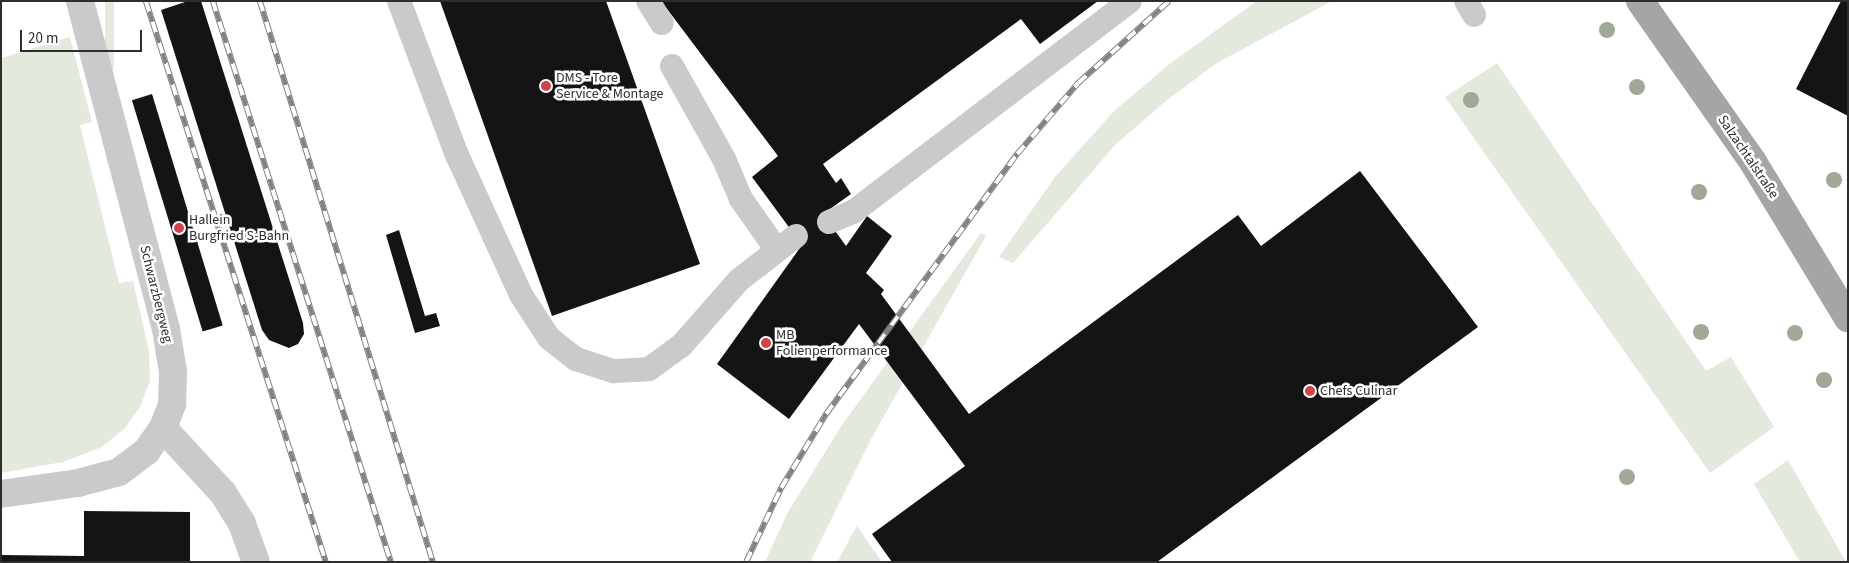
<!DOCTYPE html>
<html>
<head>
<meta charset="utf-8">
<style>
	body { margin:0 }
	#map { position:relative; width:1849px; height:563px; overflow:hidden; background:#fff; font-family:"Source Sans 3",sans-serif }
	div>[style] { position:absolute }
	.green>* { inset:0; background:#e3e9dc; transform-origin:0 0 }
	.building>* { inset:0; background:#141414; transform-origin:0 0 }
	.service>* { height:24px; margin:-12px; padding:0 12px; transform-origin:12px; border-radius:12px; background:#cacaca }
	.minor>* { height:28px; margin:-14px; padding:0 14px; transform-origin:14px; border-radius:14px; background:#cacaca }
	.tertiary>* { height:28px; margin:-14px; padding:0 14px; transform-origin:14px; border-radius:14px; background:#cacaca }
	.primary>* { height:28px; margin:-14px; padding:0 14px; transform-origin:14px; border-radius:14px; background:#a5a5a5 }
	.rail>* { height:5.5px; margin-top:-2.75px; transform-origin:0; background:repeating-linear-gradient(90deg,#fff 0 11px,#828282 0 22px); box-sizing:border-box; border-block:1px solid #828282 }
	.trees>* { width:16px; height:16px; margin:-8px; border-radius:50%; background:#9fa996 }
	.dots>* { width:14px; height:14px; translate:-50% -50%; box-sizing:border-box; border:2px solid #fff; border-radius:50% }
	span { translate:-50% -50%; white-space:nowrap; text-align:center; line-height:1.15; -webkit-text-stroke:5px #fff; paint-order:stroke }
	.poi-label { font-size:14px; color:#2d2d2d }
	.left { translate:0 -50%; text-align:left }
	.street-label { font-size:14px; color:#2d2d2d }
	.frame { position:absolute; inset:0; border:2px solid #2d2d2d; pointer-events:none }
	.scale { position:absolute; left:20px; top:30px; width:122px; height:22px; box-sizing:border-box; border:2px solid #2d2d2d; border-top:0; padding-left:6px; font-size:15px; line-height:18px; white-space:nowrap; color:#2d2d2d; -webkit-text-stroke:4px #fff; paint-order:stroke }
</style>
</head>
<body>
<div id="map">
	<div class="green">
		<div style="left:105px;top:1px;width:9px;height:68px"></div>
		<div style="clip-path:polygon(1257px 1px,1332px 1px,1217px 63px,1167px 100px,1116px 144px,1013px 263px,999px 257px,1055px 177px,1114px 111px,1172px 62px)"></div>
		<div style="clip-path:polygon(70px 37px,92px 122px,80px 125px,119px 283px,133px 281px,149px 351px,150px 381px,140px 407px,125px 428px,102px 447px,63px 462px,1px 473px,1px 58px)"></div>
		<div style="clip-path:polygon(1497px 63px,1706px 371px,1731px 357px,1774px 427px,1710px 473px,1445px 97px)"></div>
		<div style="clip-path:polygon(981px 233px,986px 236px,871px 439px,810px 562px,765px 562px,788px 512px,842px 425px)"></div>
		<div style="clip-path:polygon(1788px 460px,1846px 562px,1800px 562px,1754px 484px)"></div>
		<div style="clip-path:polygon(857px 526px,882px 562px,837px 562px)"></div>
	</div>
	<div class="building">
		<div style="clip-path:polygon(188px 1px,201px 1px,303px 323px,304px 334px,298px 344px,289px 348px,269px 340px,262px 330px,161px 10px)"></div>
		<div style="clip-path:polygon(440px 1px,606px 1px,700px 264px,552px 316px)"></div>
		<div style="clip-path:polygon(661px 1px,1098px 1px,1040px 44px,1021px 19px,823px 164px,836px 183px,841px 178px,851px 194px,823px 214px,846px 246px,867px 216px,892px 236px,866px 273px,884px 290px,881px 294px,969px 414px,1238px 215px,1261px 246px,1360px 171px,1478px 327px,1157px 562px,892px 562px,872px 534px,965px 466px,859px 324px,789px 419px,717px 364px,802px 245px,752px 177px,778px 156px)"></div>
		<div style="clip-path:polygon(1841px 1px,1848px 1px,1848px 116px,1796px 89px)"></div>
		<div style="left:152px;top:94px;width:242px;height:21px;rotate:73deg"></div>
		<div style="clip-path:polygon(399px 230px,425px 316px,436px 313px,440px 326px,415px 333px,386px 235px)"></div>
		<div style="clip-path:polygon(84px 511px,190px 512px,190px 562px,1px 562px,1px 555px,84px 556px)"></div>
	</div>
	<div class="service">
		<div style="left:399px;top:1px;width:165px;rotate:69.4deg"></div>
		<div style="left:457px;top:155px;width:154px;rotate:65.4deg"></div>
		<div style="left:521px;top:295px;width:51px;rotate:56.9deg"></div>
		<div style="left:549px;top:338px;width:34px;rotate:38deg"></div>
		<div style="left:576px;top:359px;width:40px;rotate:18deg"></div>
		<div style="left:614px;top:371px;width:35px;rotate:-3deg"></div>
		<div style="left:649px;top:369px;width:39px;rotate:-36deg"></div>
		<div style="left:681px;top:346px;width:88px;rotate:-48.7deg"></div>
		<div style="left:739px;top:280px;width:72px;rotate:-37.7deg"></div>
		<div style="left:648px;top:1px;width:26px;rotate:58deg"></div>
		<div style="left:1466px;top:1px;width:16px;rotate:60deg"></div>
		<div style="left:672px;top:66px;width:107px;rotate:60.8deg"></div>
		<div style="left:724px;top:159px;width:43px;rotate:67deg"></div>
		<div style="left:741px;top:199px;width:61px;rotate:55deg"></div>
		<div style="left:829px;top:222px;width:26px;rotate:-23deg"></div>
		<div style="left:853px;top:212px;width:348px;rotate:-37.3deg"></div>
	</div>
	<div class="minor">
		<div style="left:163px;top:428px;width:88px;rotate:47.3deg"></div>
		<div style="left:223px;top:493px;width:36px;rotate:58deg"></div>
		<div style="left:242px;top:524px;width:40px;rotate:69.8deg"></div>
	</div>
	<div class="tertiary">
		<div style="left:1px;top:494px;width:78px;rotate:-8.1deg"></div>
		<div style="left:78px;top:483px;width:42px;rotate:-15deg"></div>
		<div style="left:119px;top:472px;width:34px;rotate:-37deg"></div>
		<div style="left:146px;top:452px;width:29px;rotate:-55deg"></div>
		<div style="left:163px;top:428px;width:26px;rotate:-69deg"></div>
		<div style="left:172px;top:404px;width:32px;rotate:-88deg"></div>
		<div style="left:173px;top:372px;width:44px;rotate:-99.2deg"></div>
		<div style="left:166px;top:329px;width:339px;rotate:-104.7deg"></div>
	</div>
	<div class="primary">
		<div style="left:1640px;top:1px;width:197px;rotate:54.9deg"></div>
		<div style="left:1753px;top:162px;width:183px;rotate:58.7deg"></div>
	</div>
	<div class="rail">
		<div style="left:146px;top:1px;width:589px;rotate:72.21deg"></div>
		<div style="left:213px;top:1px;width:589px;rotate:72.4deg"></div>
		<div style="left:260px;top:1px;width:587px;rotate:72.86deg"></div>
		<div style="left:746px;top:562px;width:82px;rotate:-64.7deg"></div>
		<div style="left:781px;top:488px;width:87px;rotate:-58.7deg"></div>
		<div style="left:826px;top:414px;width:323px;rotate:-53.7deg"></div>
		<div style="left:1017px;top:154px;width:94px;rotate:-49.3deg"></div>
		<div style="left:1078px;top:83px;width:122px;rotate:-42deg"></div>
	</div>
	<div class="trees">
		<div style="left:1607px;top:30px"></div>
		<div style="left:1637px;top:87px"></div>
		<div style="left:1471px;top:100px"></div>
		<div style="left:1834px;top:180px"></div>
		<div style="left:1699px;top:192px"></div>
		<div style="left:1701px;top:332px"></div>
		<div style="left:1795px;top:333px"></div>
		<div style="left:1824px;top:380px"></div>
		<div style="left:1627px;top:477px"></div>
	</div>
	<div class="dots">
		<div style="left:546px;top:86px;background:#cf434c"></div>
		<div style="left:179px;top:228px;background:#cf434c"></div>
		<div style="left:766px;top:343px;background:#cf434c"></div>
		<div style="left:1310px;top:391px;background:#cf434c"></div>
	</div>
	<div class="poi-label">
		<span class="left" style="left:556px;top:86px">DMS - Tore<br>Service &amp; Montage</span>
		<span class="left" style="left:189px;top:228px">Hallein<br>Burgfried S-Bahn</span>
		<span class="left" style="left:776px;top:343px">MB<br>Folienperformance</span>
		<span class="left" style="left:1320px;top:391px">Chefs Culinar</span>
	</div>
	<div class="street-label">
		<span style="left:1748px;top:157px;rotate:56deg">Salzachtalstraße</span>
		<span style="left:156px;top:294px;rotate:76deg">Schwarzbergweg</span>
	</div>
	<div class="frame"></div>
	<div class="scale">20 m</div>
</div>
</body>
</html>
